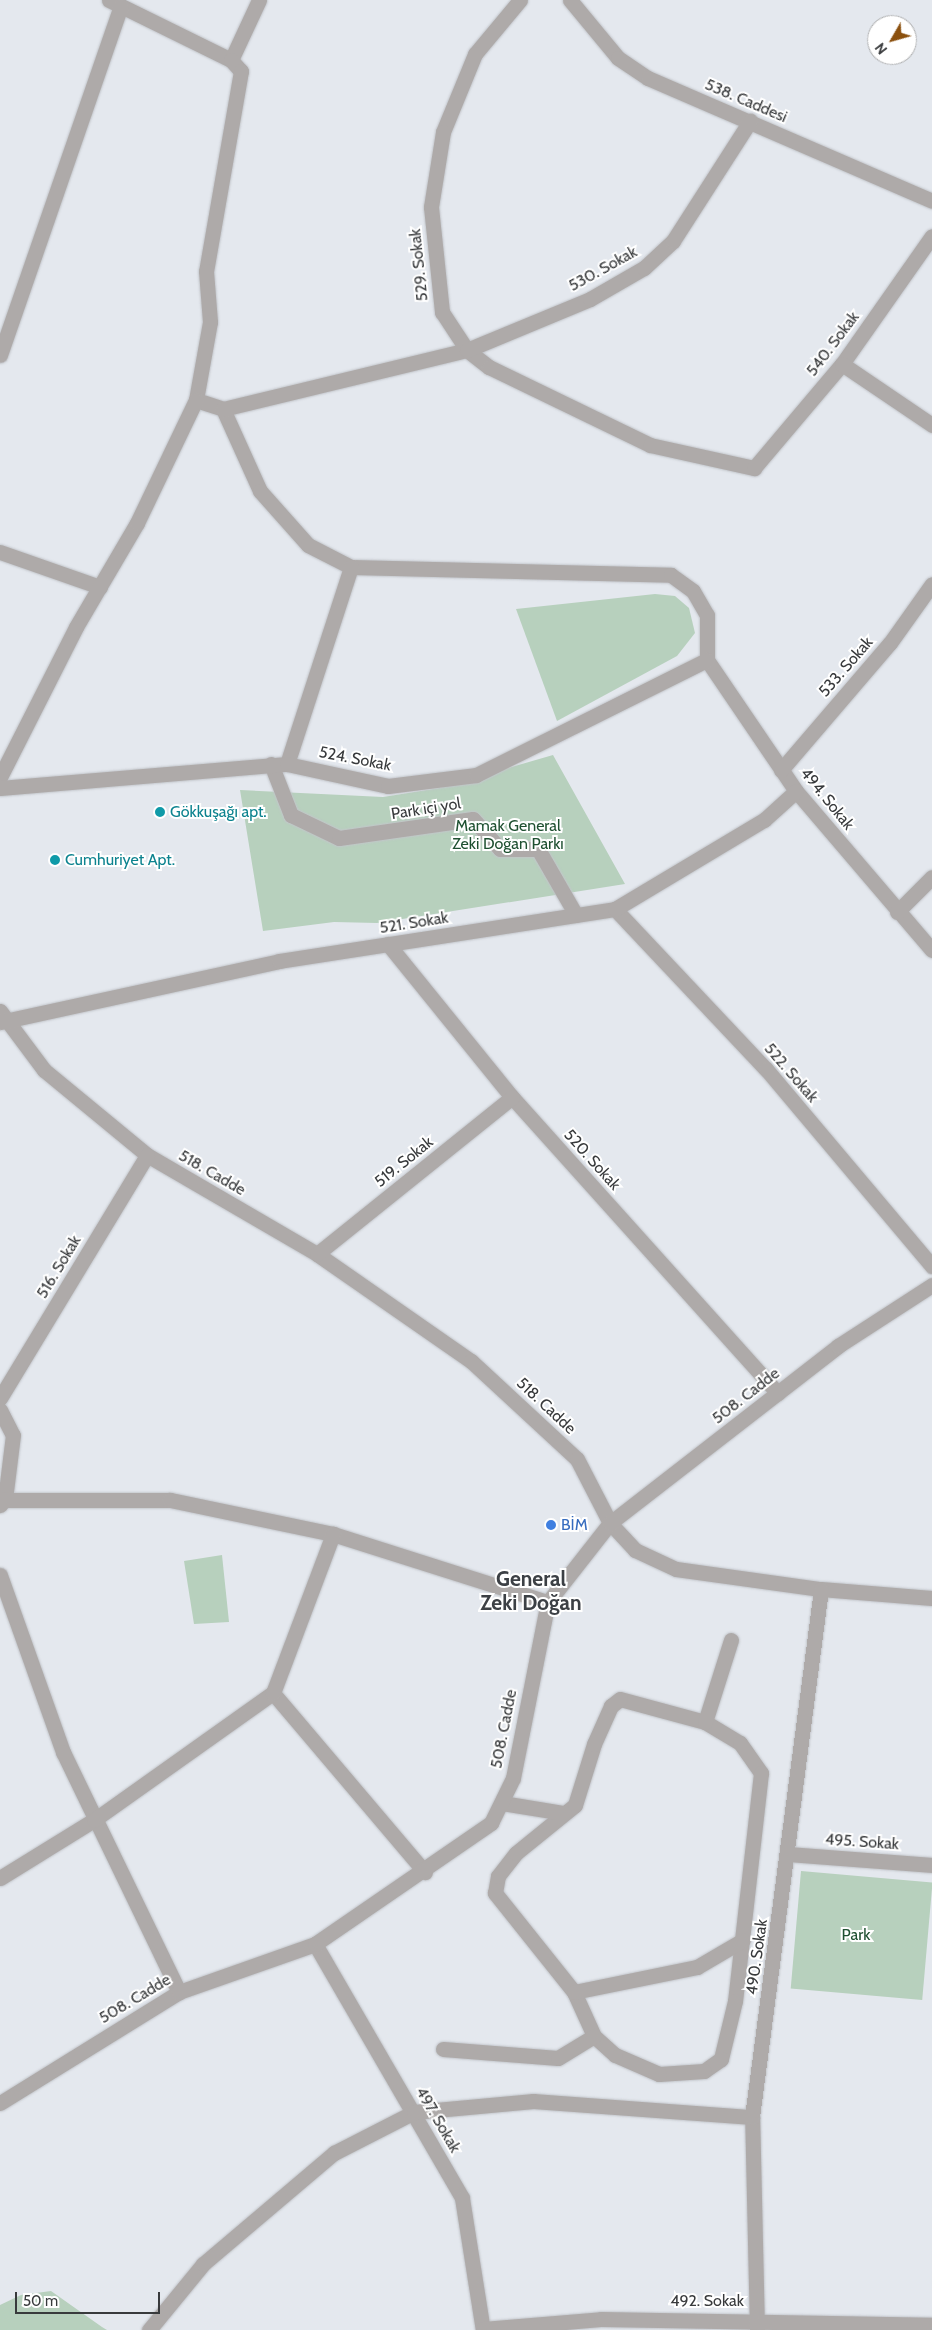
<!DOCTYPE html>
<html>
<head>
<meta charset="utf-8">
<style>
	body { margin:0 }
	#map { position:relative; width:932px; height:2330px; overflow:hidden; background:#e4e8ee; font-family:Cabin,sans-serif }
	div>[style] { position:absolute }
	.green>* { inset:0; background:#b7d0bd; transform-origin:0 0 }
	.roads { filter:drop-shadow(0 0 1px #c2c5ca) drop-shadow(0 0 1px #c2c5ca) }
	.minor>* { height:15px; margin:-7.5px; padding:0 7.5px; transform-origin:7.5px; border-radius:7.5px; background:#aeaaa9 }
	.dots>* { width:14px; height:14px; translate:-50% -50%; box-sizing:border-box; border:2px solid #fff; border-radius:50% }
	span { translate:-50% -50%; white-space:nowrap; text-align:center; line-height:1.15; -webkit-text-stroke:4px #fff; paint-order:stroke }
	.street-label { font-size:16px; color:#383a3c }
	.culture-label { font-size:16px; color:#0d838f }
	.left { translate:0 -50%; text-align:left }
	.park-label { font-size:16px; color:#1f5031 }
	.shop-label { font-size:16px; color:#366cbe }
	.district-label { font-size:21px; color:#3c4045; font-weight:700 }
	.north { position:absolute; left:867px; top:15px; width:50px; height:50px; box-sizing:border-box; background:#fff; border:1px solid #afb0b1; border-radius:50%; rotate:232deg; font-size:14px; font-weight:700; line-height:20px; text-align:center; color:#383a3c }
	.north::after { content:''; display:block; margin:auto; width:18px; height:22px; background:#8b500e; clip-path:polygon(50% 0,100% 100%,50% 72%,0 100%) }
	.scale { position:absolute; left:15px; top:2292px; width:145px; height:22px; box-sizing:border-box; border:2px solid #383a3c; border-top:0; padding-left:6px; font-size:15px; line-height:18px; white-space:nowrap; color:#383a3c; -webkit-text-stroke:4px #fff; paint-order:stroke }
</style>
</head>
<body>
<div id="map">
	<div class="green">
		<div style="clip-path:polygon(655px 594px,675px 596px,689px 608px,695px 633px,677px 656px,557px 721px,516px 609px)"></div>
		<div style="clip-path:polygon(553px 755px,625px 884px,377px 923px,334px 922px,263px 931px,240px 790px,383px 797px,439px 788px)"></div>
		<div style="clip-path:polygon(222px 1555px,229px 1622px,194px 1624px,184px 1561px)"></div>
		<div style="left:801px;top:1871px;width:132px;height:118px;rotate:5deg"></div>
		<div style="clip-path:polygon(51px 2291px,102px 2327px,107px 2330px,0 2330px,0 2305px,21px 2295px)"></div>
	</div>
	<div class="roads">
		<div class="minor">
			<div style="left:109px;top:0;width:136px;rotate:26.2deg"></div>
			<div style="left:259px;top:0;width:66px;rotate:115deg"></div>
			<div style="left:231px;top:60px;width:15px;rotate:48deg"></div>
			<div style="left:241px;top:71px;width:203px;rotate:99.9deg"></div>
			<div style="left:206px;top:271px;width:51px;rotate:85.5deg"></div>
			<div style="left:210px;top:322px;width:79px;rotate:100.2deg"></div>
			<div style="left:196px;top:400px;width:28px;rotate:18deg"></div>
			<div style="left:223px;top:409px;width:90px;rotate:65.7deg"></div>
			<div style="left:260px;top:491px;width:72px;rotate:48.4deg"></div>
			<div style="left:308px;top:545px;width:48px;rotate:27.1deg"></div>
			<div style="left:351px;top:567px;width:320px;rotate:1.4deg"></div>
			<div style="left:671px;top:575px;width:27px;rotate:36deg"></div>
			<div style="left:693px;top:591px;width:28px;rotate:60deg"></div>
			<div style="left:707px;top:615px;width:45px;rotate:90deg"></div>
			<div style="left:520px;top:0;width:70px;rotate:129.8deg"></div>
			<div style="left:475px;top:54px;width:84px;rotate:112.3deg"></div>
			<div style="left:443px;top:132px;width:76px;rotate:99.1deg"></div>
			<div style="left:431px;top:207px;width:106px;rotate:84deg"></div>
			<div style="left:442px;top:312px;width:45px;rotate:56.7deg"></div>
			<div style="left:467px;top:350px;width:28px;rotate:38deg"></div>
			<div style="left:489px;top:367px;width:179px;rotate:25.8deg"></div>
			<div style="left:650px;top:445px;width:107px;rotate:12.5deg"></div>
			<div style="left:754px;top:468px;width:136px;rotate:-49.8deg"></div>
			<div style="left:842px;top:364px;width:156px;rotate:-54.9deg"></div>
			<div style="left:570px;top:0;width:75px;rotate:50.4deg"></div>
			<div style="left:618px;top:58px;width:36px;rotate:34deg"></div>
			<div style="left:648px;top:78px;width:309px;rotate:23.4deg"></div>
			<div style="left:0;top:355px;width:369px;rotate:-70.9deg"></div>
			<div style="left:842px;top:364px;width:109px;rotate:34.1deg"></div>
			<div style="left:223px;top:409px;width:251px;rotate:-13.6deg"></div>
			<div style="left:467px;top:350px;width:133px;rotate:-22.5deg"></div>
			<div style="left:590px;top:299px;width:62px;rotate:-29.9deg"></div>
			<div style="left:644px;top:268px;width:40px;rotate:-43deg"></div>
			<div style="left:673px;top:241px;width:143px;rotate:-57.3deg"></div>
			<div style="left:0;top:552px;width:106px;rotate:19.3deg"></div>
			<div style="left:707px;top:660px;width:158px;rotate:55.8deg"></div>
			<div style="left:796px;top:791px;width:209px;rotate:49.5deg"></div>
			<div style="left:271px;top:764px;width:55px;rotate:68.6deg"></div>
			<div style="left:291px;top:815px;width:53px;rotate:25.6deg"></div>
			<div style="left:339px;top:838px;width:135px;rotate:-8.1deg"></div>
			<div style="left:473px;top:819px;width:40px;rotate:48deg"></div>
			<div style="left:500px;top:849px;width:38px"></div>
			<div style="left:538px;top:849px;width:76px;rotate:60.1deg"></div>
			<div style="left:287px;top:764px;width:207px;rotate:-72deg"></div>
			<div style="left:781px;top:770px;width:167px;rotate:-49.4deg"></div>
			<div style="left:890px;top:643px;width:72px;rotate:-54.6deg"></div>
			<div style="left:0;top:777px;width:168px;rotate:-63.1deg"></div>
			<div style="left:76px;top:627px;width:121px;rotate:-59.6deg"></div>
			<div style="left:137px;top:523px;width:136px;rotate:-64.4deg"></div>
			<div style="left:0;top:788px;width:288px;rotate:-4.8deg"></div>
			<div style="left:287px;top:764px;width:103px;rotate:12.3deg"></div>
			<div style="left:388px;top:786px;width:89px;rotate:-7.1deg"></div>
			<div style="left:476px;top:775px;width:258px;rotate:-26.5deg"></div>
			<div style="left:615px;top:909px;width:220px;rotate:46.7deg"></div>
			<div style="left:766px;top:1069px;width:258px;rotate:49.9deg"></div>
			<div style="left:897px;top:912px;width:49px;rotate:-45deg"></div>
			<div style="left:388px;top:944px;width:197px;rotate:51deg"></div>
			<div style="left:512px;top:1097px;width:398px;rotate:48.1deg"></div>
			<div style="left:0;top:1011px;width:74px;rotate:53.3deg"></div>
			<div style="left:44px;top:1070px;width:134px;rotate:39.5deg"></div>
			<div style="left:147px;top:1155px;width:197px;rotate:30.2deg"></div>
			<div style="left:317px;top:1254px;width:188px;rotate:34.8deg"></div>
			<div style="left:471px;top:1361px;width:144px;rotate:42.8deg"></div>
			<div style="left:577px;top:1459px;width:72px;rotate:62.7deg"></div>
			<div style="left:610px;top:1523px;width:37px;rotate:47deg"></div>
			<div style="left:635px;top:1550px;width:45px;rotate:24.9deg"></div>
			<div style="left:676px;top:1569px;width:146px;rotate:7.9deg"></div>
			<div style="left:821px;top:1589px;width:111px;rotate:4.6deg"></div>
			<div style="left:0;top:1022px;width:286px;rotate:-12.3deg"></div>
			<div style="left:279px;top:961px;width:340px;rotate:-8.8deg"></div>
			<div style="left:615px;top:909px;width:174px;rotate:-30.9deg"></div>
			<div style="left:764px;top:820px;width:43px;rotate:-42.2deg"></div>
			<div style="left:317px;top:1254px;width:250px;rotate:-38.8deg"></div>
			<div style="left:0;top:1398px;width:284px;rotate:-58.8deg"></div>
			<div style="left:0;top:1410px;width:28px;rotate:63deg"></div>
			<div style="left:13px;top:1435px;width:64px;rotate:97.1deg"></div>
			<div style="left:5px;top:1499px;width:8px;rotate:130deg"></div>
			<div style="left:0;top:1500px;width:170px"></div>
			<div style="left:170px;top:1500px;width:167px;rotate:11.8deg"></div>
			<div style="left:333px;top:1534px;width:225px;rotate:17.6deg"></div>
			<div style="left:0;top:1575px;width:188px;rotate:70.4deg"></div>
			<div style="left:63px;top:1752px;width:267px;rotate:64.2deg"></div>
			<div style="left:273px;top:1693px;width:235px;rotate:49.7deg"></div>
			<div style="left:620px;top:1699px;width:88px;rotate:15.1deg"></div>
			<div style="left:705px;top:1722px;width:41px;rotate:31deg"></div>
			<div style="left:740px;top:1743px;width:37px;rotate:55deg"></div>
			<div style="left:761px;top:1773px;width:229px;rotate:96.5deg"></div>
			<div style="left:735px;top:2001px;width:60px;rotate:103.6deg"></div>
			<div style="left:721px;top:2059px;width:21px;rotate:145deg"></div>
			<div style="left:704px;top:2071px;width:45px;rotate:176.2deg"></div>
			<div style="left:659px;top:2074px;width:48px;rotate:-156.6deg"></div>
			<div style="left:615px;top:2055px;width:28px;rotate:-138deg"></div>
			<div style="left:594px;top:2036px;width:48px;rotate:-114.4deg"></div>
			<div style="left:574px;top:1992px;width:127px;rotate:-128.6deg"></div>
			<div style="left:495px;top:1893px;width:17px;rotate:-80deg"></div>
			<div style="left:498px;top:1876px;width:29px;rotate:-52deg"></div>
			<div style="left:516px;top:1853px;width:76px;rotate:-39.1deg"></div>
			<div style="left:575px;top:1805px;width:64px;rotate:-72.7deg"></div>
			<div style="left:594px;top:1744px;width:42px;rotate:-65.9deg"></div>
			<div style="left:611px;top:1706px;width:11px;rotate:-38deg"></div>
			<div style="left:705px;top:1722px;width:86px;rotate:-72.4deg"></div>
			<div style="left:502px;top:1803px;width:63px;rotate:9.2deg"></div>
			<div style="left:789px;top:1854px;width:143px;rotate:4.4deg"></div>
			<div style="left:0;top:1878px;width:110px;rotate:-31.7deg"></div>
			<div style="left:94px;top:1820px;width:219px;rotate:-35.4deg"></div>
			<div style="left:273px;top:1693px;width:170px;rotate:-69.3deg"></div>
			<div style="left:315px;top:1944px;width:293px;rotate:59.9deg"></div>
			<div style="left:462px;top:2198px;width:134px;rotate:81deg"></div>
			<div style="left:574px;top:1992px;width:126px;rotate:-11.5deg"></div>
			<div style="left:697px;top:1967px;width:53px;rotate:-30.4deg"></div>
			<div style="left:443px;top:2049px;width:115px;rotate:4.5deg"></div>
			<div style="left:558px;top:2058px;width:42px;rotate:-31.4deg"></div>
			<div style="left:0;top:2103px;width:211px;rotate:-31.8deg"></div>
			<div style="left:179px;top:1992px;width:144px;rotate:-19.4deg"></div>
			<div style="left:315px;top:1944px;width:214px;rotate:-34.5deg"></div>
			<div style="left:491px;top:1823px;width:50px;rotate:-63.9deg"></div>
			<div style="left:513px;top:1778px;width:179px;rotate:-78.8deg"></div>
			<div style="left:548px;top:1602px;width:100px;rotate:-51.9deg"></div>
			<div style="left:610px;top:1523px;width:289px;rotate:-37.8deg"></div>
			<div style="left:838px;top:1346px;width:112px;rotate:-33deg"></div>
			<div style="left:483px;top:2329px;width:118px;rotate:-4.8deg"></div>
			<div style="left:601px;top:2319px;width:331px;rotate:1deg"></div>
			<div style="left:149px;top:2330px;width:85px;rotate:-50.7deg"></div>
			<div style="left:203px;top:2264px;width:172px;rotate:-40.3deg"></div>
			<div style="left:334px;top:2153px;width:90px;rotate:-27.1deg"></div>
			<div style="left:414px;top:2112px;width:120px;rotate:-5.3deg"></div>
			<div style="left:533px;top:2101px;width:220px;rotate:4.2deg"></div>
			<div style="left:757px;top:2330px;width:213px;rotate:-91.3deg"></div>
			<div style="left:752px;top:2117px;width:532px;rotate:-82.55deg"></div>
		</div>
	</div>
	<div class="dots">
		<div style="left:160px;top:812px;background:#0f9aa8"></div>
		<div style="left:55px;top:860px;background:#0f9aa8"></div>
		<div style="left:551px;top:1525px;background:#3f7fe0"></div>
	</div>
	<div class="street-label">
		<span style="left:746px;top:101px;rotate:23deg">538. Caddesi</span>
		<span style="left:419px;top:265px;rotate:-96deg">529. Sokak</span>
		<span style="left:603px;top:269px;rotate:-29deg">530. Sokak</span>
		<span style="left:833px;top:344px;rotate:-53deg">540. Sokak</span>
		<span style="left:846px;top:667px;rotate:-49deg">533. Sokak</span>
		<span style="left:355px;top:759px;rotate:11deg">524. Sokak</span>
		<span style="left:827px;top:799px;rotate:51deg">494. Sokak</span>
		<span style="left:426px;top:809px;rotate:-9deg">Park içi yol</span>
		<span style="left:414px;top:923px;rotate:-9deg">521. Sokak</span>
		<span style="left:791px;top:1073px;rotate:49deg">522. Sokak</span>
		<span style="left:592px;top:1160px;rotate:48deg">520. Sokak</span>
		<span style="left:404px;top:1162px;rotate:-39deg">519. Sokak</span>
		<span style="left:212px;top:1173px;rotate:30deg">518. Cadde</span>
		<span style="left:59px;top:1267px;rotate:-59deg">516. Sokak</span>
		<span style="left:746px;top:1396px;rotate:-38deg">508. Cadde</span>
		<span style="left:546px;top:1406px;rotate:43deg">518. Cadde</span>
		<span style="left:504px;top:1729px;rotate:-79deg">508. Cadde</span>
		<span style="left:862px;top:1842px;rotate:4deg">495. Sokak</span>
		<span style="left:757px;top:1957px;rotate:-82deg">490. Sokak</span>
		<span style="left:135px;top:1999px;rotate:-31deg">508. Cadde</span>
		<span style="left:438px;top:2120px;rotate:60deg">497. Sokak</span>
		<span style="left:707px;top:2301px">492. Sokak</span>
	</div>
	<div class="culture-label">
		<span class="left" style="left:170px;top:812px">Gökkuşağı apt.</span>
		<span class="left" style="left:65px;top:860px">Cumhuriyet Apt.</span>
	</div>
	<div class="park-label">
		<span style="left:508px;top:835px">Mamak General<br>Zeki Doğan Parkı</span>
		<span style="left:856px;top:1935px">Park</span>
	</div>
	<div class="shop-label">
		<span class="left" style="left:561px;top:1525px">BİM</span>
	</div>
	<div class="district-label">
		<span style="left:531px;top:1591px">General<br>Zeki Doğan</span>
	</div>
	<div class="north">N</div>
	<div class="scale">50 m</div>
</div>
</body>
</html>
